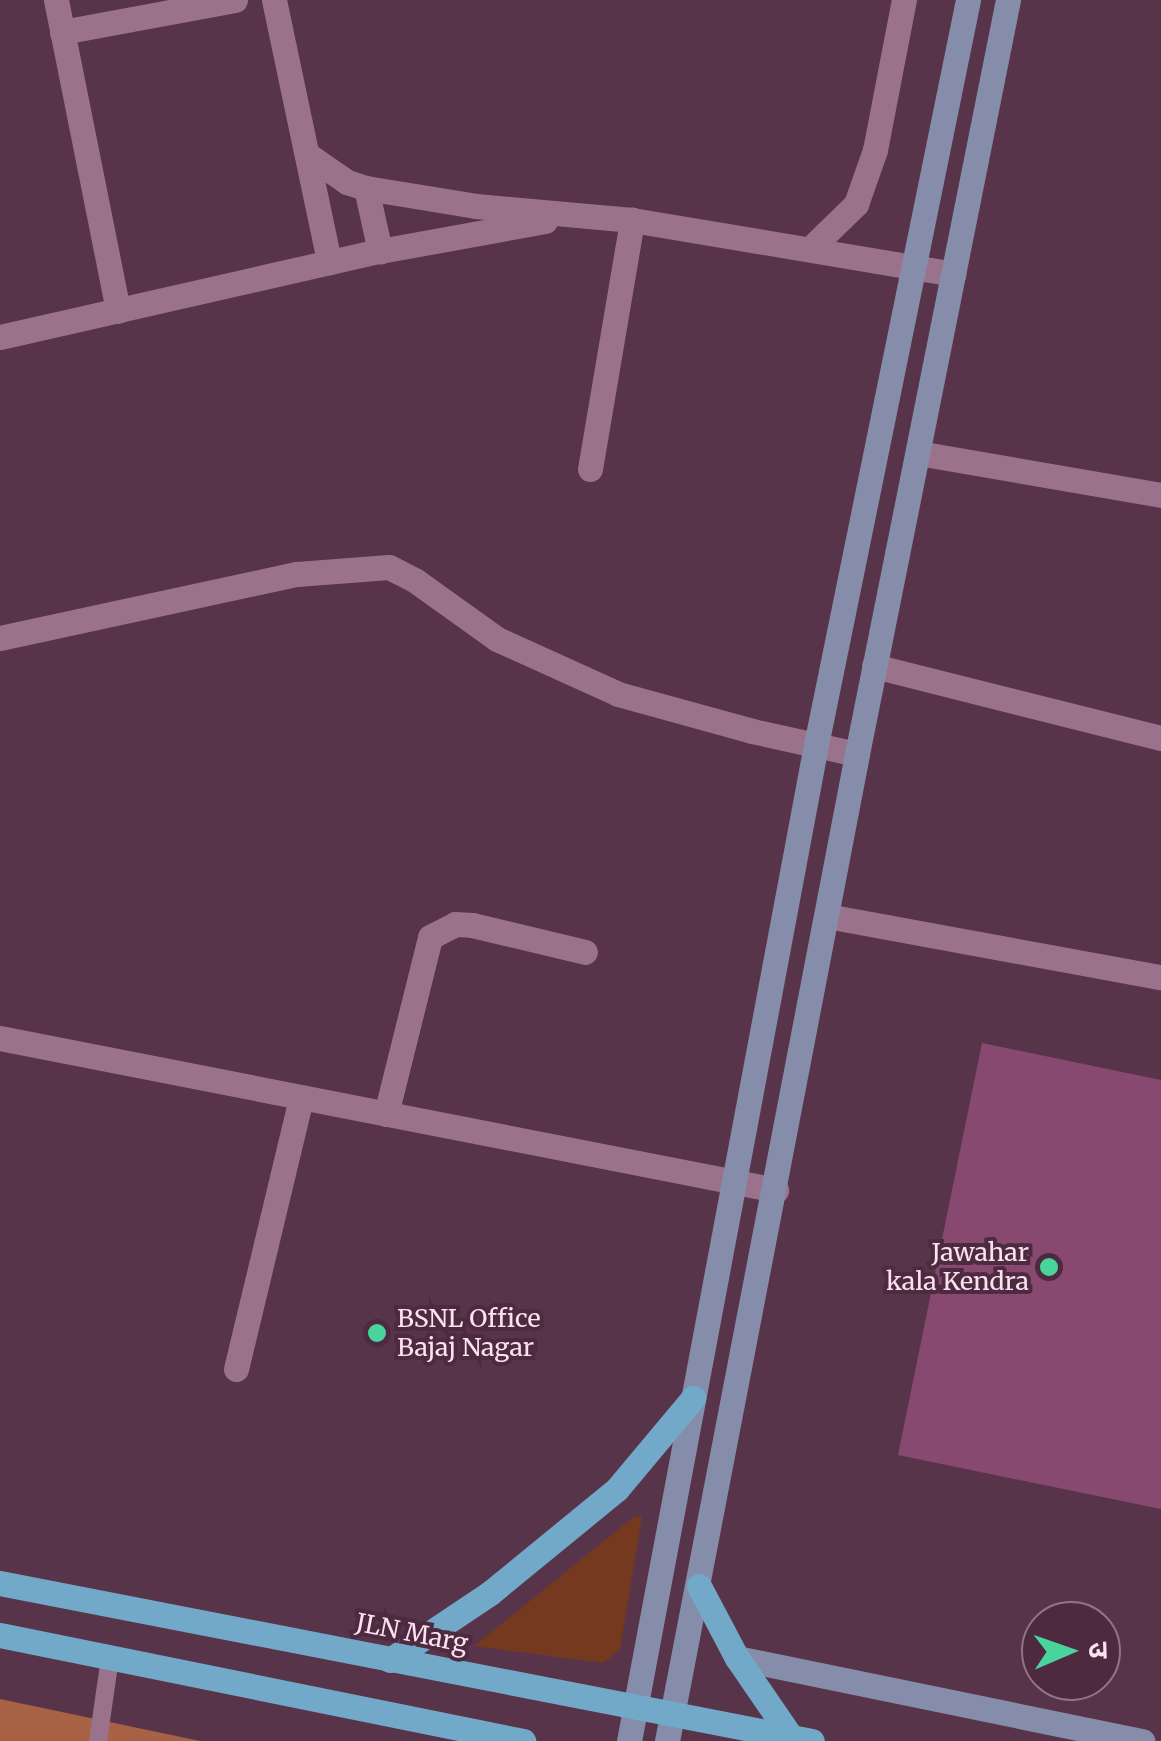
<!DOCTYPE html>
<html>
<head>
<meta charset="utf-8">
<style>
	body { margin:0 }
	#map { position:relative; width:1161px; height:1741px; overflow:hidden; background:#58344a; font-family:Merriweather,"Noto Sans Devanagari",serif }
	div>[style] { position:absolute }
	.green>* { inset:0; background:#75391f }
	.forest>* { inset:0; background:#a76246 }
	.building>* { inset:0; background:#884971 }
	.lane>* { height:18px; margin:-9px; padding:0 9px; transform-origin:9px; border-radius:9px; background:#9b728b }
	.street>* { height:25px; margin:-12.5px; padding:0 12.5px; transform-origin:12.5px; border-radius:12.5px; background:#9b728b }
	.secondary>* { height:25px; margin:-12.5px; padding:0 12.5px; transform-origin:12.5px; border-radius:12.5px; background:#868daa }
	.primary>* { height:25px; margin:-12.5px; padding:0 12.5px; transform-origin:12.5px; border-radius:12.5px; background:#72a9c9 }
	.dots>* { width:28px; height:28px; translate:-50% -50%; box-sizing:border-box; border:5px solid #4d2a3f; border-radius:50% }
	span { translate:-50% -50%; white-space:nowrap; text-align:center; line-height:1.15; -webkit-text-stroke:8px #4d2a3f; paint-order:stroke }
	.poi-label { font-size:25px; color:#fae2ef }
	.right { translate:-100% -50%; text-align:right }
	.left { translate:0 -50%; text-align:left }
	.street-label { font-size:25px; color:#fae2ef }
	.north { position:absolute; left:1021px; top:1601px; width:100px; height:100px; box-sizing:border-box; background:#4d2a3f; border:2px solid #927485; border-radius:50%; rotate:88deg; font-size:28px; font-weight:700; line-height:40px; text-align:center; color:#fae2ef }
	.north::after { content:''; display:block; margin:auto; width:35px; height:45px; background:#49d49c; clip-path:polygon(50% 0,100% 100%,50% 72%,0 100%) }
</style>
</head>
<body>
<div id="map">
	<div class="green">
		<div style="clip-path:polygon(635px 1516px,642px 1517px,620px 1649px,603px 1663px,474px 1646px)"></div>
	</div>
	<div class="forest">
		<div style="clip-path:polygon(0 1699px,200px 1741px,0 1741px)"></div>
	</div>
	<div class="building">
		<div style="clip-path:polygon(982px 1043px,1161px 1080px,1161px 1509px,898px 1455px)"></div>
	</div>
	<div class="lane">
		<div style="left:98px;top:1741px;width:84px;rotate:-81.8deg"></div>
	</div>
	<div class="street">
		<div style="left:56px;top:0;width:317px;rotate:78.7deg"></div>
		<div style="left:274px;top:0;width:268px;rotate:78.1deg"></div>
		<div style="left:62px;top:32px;width:176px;rotate:-10.5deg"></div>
		<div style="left:311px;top:157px;width:44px;rotate:34.8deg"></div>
		<div style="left:347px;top:182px;width:20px;rotate:18deg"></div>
		<div style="left:366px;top:188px;width:111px;rotate:9.3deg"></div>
		<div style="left:476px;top:206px;width:157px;rotate:5.1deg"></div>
		<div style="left:632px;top:220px;width:326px;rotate:9.5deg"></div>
		<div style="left:366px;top:188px;width:65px;rotate:77.5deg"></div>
		<div style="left:812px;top:247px;width:62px;rotate:-44.3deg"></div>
		<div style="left:856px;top:204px;width:57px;rotate:-70.6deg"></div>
		<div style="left:875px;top:150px;width:153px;rotate:-79.1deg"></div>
		<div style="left:0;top:337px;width:390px;rotate:-12.8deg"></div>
		<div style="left:380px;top:251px;width:168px;rotate:-10.3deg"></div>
		<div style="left:918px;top:453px;width:247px;rotate:9.8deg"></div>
		<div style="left:590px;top:469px;width:253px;rotate:-80.4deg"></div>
		<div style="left:0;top:638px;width:304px;rotate:-12.2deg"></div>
		<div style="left:297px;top:574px;width:92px;rotate:-4.4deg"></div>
		<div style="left:389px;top:567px;width:30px;rotate:27deg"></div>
		<div style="left:416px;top:581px;width:100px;rotate:35.6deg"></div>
		<div style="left:497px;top:639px;width:133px;rotate:24.4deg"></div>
		<div style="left:618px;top:694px;width:139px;rotate:15.4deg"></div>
		<div style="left:752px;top:731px;width:107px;rotate:12.4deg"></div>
		<div style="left:874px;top:666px;width:296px;rotate:14.1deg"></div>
		<div style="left:827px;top:916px;width:340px;rotate:10.4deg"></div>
		<div style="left:0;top:1038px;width:791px;rotate:11.08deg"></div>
		<div style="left:386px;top:1114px;width:182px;rotate:-76deg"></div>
		<div style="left:430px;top:937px;width:28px;rotate:-27deg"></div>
		<div style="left:455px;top:924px;width:17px;rotate:3deg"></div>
		<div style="left:472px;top:925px;width:116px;rotate:13.4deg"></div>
		<div style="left:236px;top:1369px;width:278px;rotate:-76.5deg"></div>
	</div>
	<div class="secondary">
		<div style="left:737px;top:1658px;width:414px;rotate:11.6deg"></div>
		<div style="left:629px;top:1741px;width:1013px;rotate:-79.37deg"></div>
		<div style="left:816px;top:745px;width:760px;rotate:-78.47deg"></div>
		<div style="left:667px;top:1741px;width:1005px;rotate:-79.1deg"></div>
		<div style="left:857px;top:754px;width:769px;rotate:-78.68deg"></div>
	</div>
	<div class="primary">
		<div style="left:0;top:1583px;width:827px;rotate:11.01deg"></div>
		<div style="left:699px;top:1586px;width:81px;rotate:62.2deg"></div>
		<div style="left:737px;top:1658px;width:96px;rotate:55.6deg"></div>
		<div style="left:0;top:1635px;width:534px;rotate:11.46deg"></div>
		<div style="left:390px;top:1660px;width:120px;rotate:-33.8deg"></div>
		<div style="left:490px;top:1593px;width:164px;rotate:-39.3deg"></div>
		<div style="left:617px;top:1489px;width:119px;rotate:-50.1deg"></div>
	</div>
	<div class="dots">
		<div style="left:1049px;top:1267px;background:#49d49c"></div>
		<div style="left:377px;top:1333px;background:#49d49c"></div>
	</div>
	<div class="poi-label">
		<span class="right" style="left:1029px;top:1267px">Jawahar<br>kala Kendra</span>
		<span class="left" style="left:397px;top:1333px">BSNL Office<br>Bajaj Nagar</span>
	</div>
	<div class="street-label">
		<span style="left:412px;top:1633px;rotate:11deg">JLN Marg</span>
	</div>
	<div class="north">उ</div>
</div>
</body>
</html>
